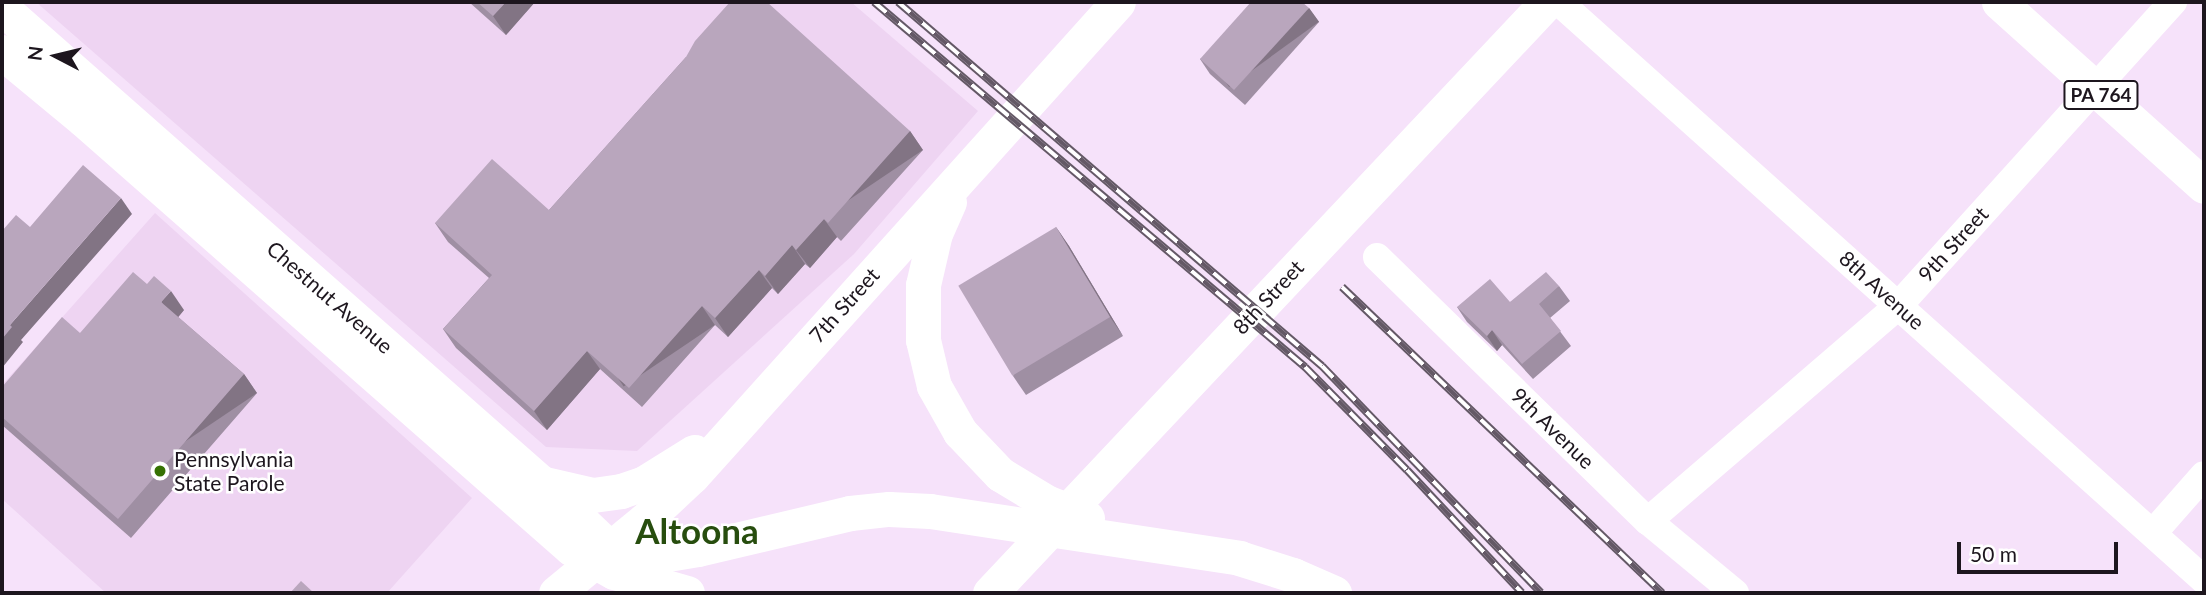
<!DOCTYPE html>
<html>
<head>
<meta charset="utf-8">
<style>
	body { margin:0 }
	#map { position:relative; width:2206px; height:595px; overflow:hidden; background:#f6e2fa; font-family:Lato,sans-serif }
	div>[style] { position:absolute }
	.built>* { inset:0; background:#eed4f2 }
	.minor>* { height:28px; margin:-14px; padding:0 14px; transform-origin:14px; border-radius:14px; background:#fff }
	.major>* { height:35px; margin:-17.5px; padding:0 17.5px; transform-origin:17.5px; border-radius:17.5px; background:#fff }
	.highway>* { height:38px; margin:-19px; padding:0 19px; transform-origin:19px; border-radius:19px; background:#fff }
	.rail>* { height:8px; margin-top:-4px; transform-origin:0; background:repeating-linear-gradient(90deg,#fff 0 16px,#645966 0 32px); box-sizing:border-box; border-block:2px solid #645966 }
	.wall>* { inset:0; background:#9f8fa3 }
	.shaded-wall>* { inset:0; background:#827484; transform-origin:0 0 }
	.building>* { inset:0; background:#b9a6bd; transform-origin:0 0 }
	.dots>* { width:19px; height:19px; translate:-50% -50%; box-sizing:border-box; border:4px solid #fff; border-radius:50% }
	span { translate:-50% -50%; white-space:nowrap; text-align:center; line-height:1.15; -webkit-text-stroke:5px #fff; paint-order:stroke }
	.shield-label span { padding:2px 5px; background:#fff; border:2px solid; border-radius:5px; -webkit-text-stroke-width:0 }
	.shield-label { font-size:19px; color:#1d161e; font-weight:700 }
	.street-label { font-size:21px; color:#1d161e }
	.poi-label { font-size:21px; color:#1d161e }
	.left { translate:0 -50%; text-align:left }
	.town-label { font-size:35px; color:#274d0e; font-weight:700 }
	.frame { position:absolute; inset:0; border:4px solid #1d161e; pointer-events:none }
	.north { position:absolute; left:21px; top:21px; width:70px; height:70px; -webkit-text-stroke:5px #fff; paint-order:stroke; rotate:277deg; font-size:19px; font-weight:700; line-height:28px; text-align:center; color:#1d161e }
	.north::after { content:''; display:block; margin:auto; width:24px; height:32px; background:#1d161e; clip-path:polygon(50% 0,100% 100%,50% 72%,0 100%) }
	.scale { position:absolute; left:1957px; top:542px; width:161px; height:32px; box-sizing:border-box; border:4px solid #1d161e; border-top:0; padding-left:9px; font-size:21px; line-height:24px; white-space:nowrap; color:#1d161e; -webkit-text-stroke:5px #fff; paint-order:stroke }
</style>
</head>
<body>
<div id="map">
	<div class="built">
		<div style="clip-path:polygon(36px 2px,851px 2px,978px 111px,854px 254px,637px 451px,546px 447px)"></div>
		<div style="clip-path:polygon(155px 213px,472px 498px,387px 593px,106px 593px,2px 499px,2px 385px)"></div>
	</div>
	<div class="minor">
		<div style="left:1559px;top:2px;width:866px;rotate:41.86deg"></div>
		<div style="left:1377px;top:257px;width:378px;rotate:44.3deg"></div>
		<div style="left:1648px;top:521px;width:113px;rotate:39.6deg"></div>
		<div style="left:1648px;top:521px;width:331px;rotate:-40.7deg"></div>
		<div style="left:1899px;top:305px;width:409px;rotate:-47.9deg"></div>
		<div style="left:2153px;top:533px;width:77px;rotate:-48.7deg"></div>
	</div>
	<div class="major">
		<div style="left:1999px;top:2px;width:275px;rotate:41.9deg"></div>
		<div style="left:2px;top:8px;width:717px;rotate:41.38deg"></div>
		<div style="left:540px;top:482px;width:134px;rotate:43.5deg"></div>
		<div style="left:2px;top:52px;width:105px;rotate:39.6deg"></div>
		<div style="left:83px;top:119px;width:650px;rotate:41.32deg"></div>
		<div style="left:571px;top:548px;width:49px;rotate:29.2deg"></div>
		<div style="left:614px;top:572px;width:76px;rotate:16deg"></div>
		<div style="left:949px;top:202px;width:34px;rotate:114deg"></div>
		<div style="left:935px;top:233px;width:53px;rotate:103deg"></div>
		<div style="left:923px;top:285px;width:55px;rotate:90deg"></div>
		<div style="left:923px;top:340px;width:47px;rotate:76.6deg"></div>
		<div style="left:934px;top:386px;width:53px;rotate:60.5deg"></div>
		<div style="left:960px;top:432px;width:58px;rotate:46.4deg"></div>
		<div style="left:1000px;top:474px;width:54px;rotate:31.3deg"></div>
		<div style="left:1046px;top:502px;width:44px;rotate:21.3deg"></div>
		<div style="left:545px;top:484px;width:49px;rotate:12.9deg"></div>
		<div style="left:593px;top:495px;width:28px;rotate:-8deg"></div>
		<div style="left:621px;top:491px;width:24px;rotate:-19deg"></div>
		<div style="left:644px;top:483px;width:59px;rotate:-31.8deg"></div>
		<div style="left:626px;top:561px;width:73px;rotate:-9.5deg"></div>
		<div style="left:698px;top:549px;width:156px;rotate:-13.3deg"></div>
		<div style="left:850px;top:513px;width:39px;rotate:-6deg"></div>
		<div style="left:889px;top:509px;width:41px;rotate:2.8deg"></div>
		<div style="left:930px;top:511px;width:313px;rotate:8.6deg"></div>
		<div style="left:1239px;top:558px;width:57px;rotate:17.5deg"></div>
		<div style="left:1293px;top:575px;width:45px;rotate:23.7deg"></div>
		<div style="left:556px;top:593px;width:115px;rotate:-39.4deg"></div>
		<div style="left:645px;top:520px;width:64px;rotate:-43.1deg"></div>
		<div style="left:692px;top:476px;width:637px;rotate:-48.05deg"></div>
		<div style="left:990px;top:593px;width:812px;rotate:-46.7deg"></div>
	</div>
	<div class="highway">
		<div style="left:592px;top:562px;width:34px;rotate:-2deg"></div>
	</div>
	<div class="rail">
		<div style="left:874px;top:2px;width:565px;rotate:40.26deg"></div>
		<div style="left:1305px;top:367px;width:145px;rotate:45.3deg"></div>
		<div style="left:1407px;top:470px;width:168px;rotate:46.9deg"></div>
		<div style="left:898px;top:2px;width:559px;rotate:40.65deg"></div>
		<div style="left:1322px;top:366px;width:315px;rotate:46deg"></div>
		<div style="left:1342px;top:287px;width:443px;rotate:43.7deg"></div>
	</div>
	<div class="wall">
		<div style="clip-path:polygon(469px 2px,535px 2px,506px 35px)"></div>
		<div style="clip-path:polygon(1309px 8px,1319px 22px,1245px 105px,1210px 74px,1200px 59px)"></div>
		<div style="clip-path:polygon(686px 57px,910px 131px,923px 150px,841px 241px,837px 237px,810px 268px,805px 264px,778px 294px,772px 288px,728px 337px,715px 325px,642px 407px,600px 369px,547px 430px,456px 348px,443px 329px,489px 278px,448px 242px,435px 223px,549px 210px)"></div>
		<div style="clip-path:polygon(1056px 227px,1069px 246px,1123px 336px,1026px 395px,1013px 376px)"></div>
		<div style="clip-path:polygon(1559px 286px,1570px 301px,1550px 318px,1571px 346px,1533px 379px,1502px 345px,1497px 351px,1467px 322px,1457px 307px,1510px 302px)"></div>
		<div style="clip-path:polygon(184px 310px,178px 317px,244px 374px,257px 393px,131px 538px,2px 425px,2px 387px,80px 333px)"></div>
	</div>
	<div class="shaded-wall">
		<div style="clip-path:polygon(506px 2px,535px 2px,506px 35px,493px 16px)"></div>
		<div style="left:1309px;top:8px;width:17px;height:111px;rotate:54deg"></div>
		<div style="left:910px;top:131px;width:23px;height:123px;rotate:56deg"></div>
		<div style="clip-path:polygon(121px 198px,132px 214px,21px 340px,23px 342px,2px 368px,2px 339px,10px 325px)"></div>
		<div style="clip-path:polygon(824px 219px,837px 237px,810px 268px,796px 250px)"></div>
		<div style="clip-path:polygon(1056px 227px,1069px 246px,1123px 336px,1110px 317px)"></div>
		<div style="clip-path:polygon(792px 245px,805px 264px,778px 294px,765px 276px)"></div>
		<div style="clip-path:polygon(759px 270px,772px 288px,728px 337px,715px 318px)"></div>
		<div style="clip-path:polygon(171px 291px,184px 310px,175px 321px,161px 302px)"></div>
		<div style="left:702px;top:306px;width:23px;height:110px;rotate:56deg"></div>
		<div style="clip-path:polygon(1492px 330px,1502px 345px,1497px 351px,1487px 336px)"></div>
		<div style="clip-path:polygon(587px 351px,600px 369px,547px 430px,534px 411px)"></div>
		<div style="left:244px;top:374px;width:23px;height:192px;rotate:56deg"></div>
	</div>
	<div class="building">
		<div style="clip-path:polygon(477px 2px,506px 2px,493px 16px)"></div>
		<div style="clip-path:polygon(730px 2px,767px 2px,910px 131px,828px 223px,824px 219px,796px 250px,792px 245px,765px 276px,759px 270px,715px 318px,702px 306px,629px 388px,587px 351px,534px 411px,443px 329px,492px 275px,435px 223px,492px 159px,549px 210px,686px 57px,695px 41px)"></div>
		<div style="clip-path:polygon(1251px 2px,1302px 2px,1309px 8px,1234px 90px,1200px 59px)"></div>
		<div style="clip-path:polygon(83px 165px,121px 198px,10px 325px,12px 327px,2px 339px,2px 231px,16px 215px,30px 227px)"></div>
		<div style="left:1056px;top:227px;width:105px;height:114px;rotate:59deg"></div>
		<div style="clip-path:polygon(133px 272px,147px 284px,154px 276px,171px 291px,161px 302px,244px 374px,118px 519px,2px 417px,2px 387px,62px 317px,80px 333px)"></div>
		<div style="clip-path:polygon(1546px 272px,1559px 286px,1539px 304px,1561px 331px,1522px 364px,1492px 330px,1487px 336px,1457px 307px,1490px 279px,1510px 302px)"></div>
		<div style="clip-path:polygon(301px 581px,314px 593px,290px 593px)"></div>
	</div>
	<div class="dots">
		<div style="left:160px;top:471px;background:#367103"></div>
	</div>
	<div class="shield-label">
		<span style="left:2101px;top:95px">PA 764</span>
	</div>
	<div class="street-label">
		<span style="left:1953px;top:244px;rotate:-48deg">9th Street</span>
		<span style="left:1882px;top:290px;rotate:42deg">8th Avenue</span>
		<span style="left:330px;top:297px;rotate:41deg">Chestnut Avenue</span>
		<span style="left:1268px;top:297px;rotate:-47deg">8th Street</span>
		<span style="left:844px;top:305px;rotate:-48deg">7th Street</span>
		<span style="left:1553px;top:428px;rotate:44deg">9th Avenue</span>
	</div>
	<div class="poi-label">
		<span class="left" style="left:174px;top:471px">Pennsylvania<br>State Parole</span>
	</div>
	<div class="town-label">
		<span style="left:697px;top:530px">Altoona</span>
	</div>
	<div class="frame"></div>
	<div class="north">N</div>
	<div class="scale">50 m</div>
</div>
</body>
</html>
